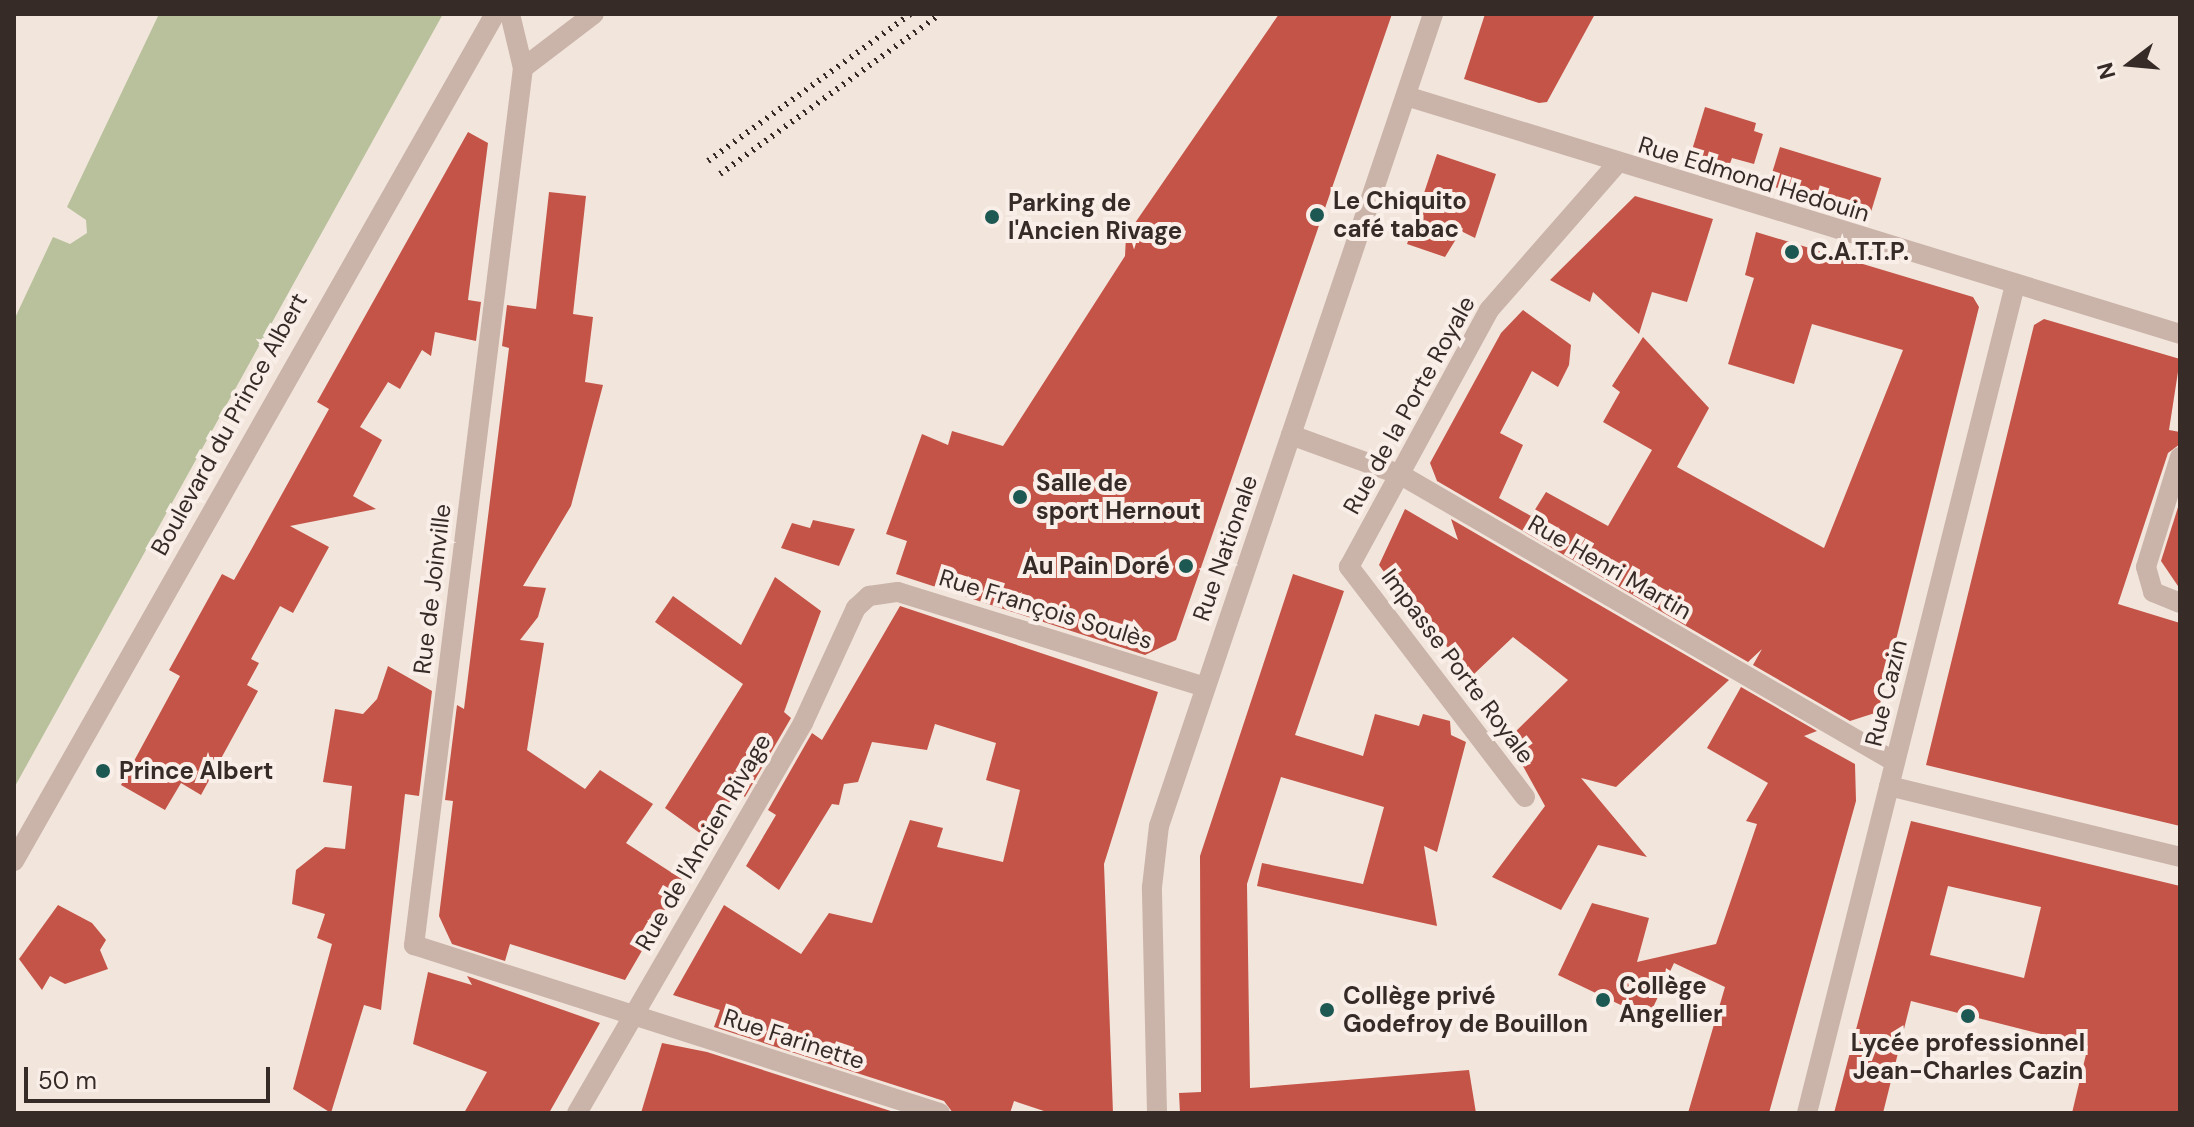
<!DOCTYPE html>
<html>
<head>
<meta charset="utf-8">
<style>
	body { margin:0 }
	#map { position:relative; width:2194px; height:1127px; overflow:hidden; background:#f2e5dc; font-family:"DM Sans",sans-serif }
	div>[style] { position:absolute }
	.green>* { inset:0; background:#b9c19c }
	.building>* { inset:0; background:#c45447; transform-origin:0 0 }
	.street>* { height:20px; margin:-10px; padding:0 10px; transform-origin:10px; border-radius:10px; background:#cab3a8 }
	.rail>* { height:6px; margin-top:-3px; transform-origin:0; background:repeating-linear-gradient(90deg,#372b28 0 2px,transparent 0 8px) }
	.dots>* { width:22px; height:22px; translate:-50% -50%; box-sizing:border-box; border:4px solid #f9efe8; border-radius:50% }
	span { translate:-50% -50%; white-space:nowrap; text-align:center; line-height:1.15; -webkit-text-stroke:8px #f9efe8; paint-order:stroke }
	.street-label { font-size:24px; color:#372b28 }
	.poi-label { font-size:24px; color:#372b28; font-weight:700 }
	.left { translate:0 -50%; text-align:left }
	.right { translate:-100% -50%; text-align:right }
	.frame { position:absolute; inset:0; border:16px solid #372b28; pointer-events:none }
	.north { position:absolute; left:2090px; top:24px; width:80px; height:80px; -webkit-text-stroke:6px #f9efe8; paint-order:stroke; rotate:254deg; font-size:22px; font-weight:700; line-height:32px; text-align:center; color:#372b28 }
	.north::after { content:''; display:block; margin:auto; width:28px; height:36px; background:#372b28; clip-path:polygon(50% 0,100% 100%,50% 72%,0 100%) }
	.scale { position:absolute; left:24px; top:1067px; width:246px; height:36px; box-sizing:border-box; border:4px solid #372b28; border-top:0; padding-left:10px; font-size:24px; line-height:28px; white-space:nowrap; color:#372b28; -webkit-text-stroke:6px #f9efe8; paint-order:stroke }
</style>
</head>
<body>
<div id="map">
	<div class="green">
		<div style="clip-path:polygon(159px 14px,443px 14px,14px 788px,14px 320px,53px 237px,70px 244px,87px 233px,86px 220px,67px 207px)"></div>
	</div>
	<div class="building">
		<div style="clip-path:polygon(1279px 14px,1392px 14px,1176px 640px,1145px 655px,896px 574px,907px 541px,886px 534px,922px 434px,948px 445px,952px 431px,1003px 446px,1125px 256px,1126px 236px)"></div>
		<div style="clip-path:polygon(1485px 14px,1595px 14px,1547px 102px,1539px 103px,1464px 79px)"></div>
		<div style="clip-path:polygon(1705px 107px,1756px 123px,1754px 131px,1763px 134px,1754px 164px,1732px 158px,1727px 172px,1689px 160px)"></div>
		<div style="clip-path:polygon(468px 132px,488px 143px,468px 300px,481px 302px,476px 341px,435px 332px,431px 356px,422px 350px,400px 389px,388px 382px,360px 427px,382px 440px,353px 496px,376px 509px,290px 526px,329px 547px,293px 613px,280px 606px,251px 659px,259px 663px,247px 685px,258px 691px,201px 795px,181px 783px,165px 810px,121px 785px,180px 676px,169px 670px,222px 574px,234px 580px,251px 550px,329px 409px,317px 402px)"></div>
		<div style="left:1780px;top:147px;width:106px;height:40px;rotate:17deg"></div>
		<div style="clip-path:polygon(1437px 154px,1496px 174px,1475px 238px,1461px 231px,1445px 257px,1407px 244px)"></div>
		<div style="clip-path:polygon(549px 192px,586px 196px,573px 314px,593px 317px,585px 382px,603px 385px,571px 506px,523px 586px,546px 588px,538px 617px,520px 640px,544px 643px,527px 750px,585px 789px,600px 770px,653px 804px,626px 843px,683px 880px,625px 980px,510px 944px,505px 961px,452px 944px,439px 916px,453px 801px,445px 800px,457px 705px,464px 709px,509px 348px,502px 346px,507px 305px,536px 309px)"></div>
		<div style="clip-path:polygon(1635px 196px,1713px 219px,1687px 302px,1652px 292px,1639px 334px,1593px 292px,1590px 302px,1550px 280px)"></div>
		<div style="clip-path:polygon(1756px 232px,1973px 297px,1979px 307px,1878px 712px,1850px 721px,1753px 665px,1762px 649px,1748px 662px,1437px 481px,1430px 463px,1501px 333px,1523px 310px,1571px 345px,1569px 365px,1558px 387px,1532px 371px,1500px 433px,1523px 445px,1499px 498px,1531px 516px,1546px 492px,1608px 526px,1652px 450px,1603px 422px,1620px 392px,1612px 386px,1643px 337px,1709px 408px,1677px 467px,1824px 548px,1903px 350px,1812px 324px,1794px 384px,1728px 364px,1754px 278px,1745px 275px)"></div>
		<div style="clip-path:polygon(2044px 319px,2180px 359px,2169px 430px,2180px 432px,2180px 444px,2168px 453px,2118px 604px,2180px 623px,2180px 826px,1926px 765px,2034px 325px)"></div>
		<div style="clip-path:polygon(2180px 501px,2180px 589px,2161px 561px)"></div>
		<div style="clip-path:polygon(1405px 509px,1458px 540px,1451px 519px,1729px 680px,1616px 787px,1581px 778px,1647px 857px,1598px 845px,1561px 910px,1492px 877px,1545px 806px,1508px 739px,1568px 680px,1513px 637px,1474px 674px,1413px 612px,1379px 565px)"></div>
		<div style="clip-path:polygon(813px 520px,855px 529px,839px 566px,781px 548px,792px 523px,810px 528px)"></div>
		<div style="clip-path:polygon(1293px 574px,1344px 591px,1295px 735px,1363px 756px,1375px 714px,1419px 726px,1423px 714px,1450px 721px,1451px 735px,1466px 742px,1437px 852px,1424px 846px,1437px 926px,1257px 886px,1262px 863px,1363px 884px,1384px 807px,1281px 777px,1247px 884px,1250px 1088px,1469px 1070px,1476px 1113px,1180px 1113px,1179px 1093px,1201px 1092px,1200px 856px)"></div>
		<div style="clip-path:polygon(775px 577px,821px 611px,784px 712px,791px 718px,745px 797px,736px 791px,708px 839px,665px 808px,743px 684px,655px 622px,673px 596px,741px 645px)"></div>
		<div style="clip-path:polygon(900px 606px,1158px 692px,1104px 864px,1113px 1113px,1050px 1113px,1014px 1101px,1010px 1113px,953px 1113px,944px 1101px,714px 1027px,720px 1010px,673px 995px,724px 905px,801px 954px,829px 913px,872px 923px,910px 820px,943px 828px,937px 847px,1003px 862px,1020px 790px,986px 780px,996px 743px,935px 724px,927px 750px,872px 742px,858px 782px,844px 784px,839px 805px,832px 804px,779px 890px,746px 866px,776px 815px,768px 810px,812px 733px,822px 740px)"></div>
		<div style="clip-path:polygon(388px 666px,432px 691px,419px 796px,405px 794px,381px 1010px,364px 1005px,331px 1113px,293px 1089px,332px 944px,317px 938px,325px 914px,292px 904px,296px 870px,325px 847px,345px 849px,352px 786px,323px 782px,335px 709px,363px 714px,377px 699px)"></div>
		<div style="clip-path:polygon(1741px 687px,1817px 731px,1804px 736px,1855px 764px,1856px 801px,1769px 1113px,1688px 1113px,1725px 987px,1674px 963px,1648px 1018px,1558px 975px,1592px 903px,1649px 918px,1637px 962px,1716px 944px,1757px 824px,1746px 821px,1768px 783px,1707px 748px)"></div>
		<div style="clip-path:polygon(evenodd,1911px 821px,2180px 886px,2180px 1113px,2072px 1113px,2088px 1046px,1911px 1001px,1883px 1113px,1834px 1113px,1911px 821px,1948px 886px,2041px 907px,2024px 978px,1930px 955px,1948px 886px)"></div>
		<div style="clip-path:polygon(58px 905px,92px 923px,106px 940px,100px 950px,108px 969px,65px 984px,50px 976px,42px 990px,19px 959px)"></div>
		<div style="clip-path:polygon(428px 972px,472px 985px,467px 976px,600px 1023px,549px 1113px,464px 1113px,487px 1072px,413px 1044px)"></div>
		<div style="clip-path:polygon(662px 1043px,707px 1052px,897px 1113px,641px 1113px)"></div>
	</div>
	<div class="street">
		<div style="left:510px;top:14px;width:56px;rotate:76.5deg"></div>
		<div style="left:523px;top:68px;width:884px;rotate:97.08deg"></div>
		<div style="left:414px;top:945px;width:552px;rotate:17.71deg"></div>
		<div style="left:523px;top:68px;width:89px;rotate:-37.3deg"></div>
		<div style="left:1406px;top:96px;width:810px;rotate:17.09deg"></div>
		<div style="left:1291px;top:435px;width:117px;rotate:20deg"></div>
		<div style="left:1401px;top:475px;width:571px;rotate:30.16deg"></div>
		<div style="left:2180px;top:457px;width:115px;rotate:107.2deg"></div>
		<div style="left:2146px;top:567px;width:26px;rotate:74deg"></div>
		<div style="left:2153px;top:592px;width:29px;rotate:22deg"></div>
		<div style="left:1889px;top:786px;width:300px;rotate:13.7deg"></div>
		<div style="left:1525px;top:797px;width:290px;rotate:-127.4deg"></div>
		<div style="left:1349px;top:567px;width:293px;rotate:-61.4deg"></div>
		<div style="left:1489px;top:310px;width:193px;rotate:-48.8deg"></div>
		<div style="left:14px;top:861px;width:974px;rotate:-60.41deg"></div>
		<div style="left:577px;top:1113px;width:451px;rotate:-59.9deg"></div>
		<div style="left:803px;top:723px;width:127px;rotate:-65.3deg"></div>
		<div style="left:856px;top:608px;width:18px;rotate:-43deg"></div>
		<div style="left:869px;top:596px;width:29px;rotate:-8deg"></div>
		<div style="left:898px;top:592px;width:321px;rotate:17.2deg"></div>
		<div style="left:1157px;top:1113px;width:226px;rotate:-91.3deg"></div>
		<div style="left:1152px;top:887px;width:61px;rotate:-83.5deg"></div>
		<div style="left:1159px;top:826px;width:857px;rotate:-71.35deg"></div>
		<div style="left:1807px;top:1113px;width:854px;rotate:-75.9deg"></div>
	</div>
	<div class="rail">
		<div style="left:708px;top:161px;width:250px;rotate:-36deg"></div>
		<div style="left:720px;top:174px;width:272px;rotate:-36deg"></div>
	</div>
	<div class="dots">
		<div style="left:1317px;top:215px;background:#1e5853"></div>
		<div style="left:992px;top:217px;background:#1e5853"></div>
		<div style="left:1792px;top:252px;background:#1e5853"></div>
		<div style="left:1020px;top:497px;background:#1e5853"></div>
		<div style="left:1186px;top:566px;background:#1e5853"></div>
		<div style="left:103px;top:771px;background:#1e5853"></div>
		<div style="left:1603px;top:1000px;background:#1e5853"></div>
		<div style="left:1327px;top:1010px;background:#1e5853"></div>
		<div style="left:1968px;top:1016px;background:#1e5853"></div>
	</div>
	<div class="street-label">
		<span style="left:1754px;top:179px;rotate:17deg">Rue Edmond Hedouin</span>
		<span style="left:1409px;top:405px;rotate:-61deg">Rue de la Porte Royale</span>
		<span style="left:229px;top:424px;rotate:-61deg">Boulevard du Prince Albert</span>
		<span style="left:1225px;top:548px;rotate:-71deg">Rue Nationale</span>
		<span style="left:1610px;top:567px;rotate:30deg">Rue Henri Martin</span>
		<span style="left:432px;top:589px;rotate:-83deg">Rue de Joinville</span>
		<span style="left:1046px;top:609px;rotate:17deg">Rue François Soulès</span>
		<span style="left:1458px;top:666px;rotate:53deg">Impasse Porte Royale</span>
		<span style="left:1886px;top:693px;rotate:-76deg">Rue Cazin</span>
		<span style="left:703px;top:842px;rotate:-60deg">Rue de l'Ancien Rivage</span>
		<span style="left:794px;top:1039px;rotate:18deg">Rue Farinette</span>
	</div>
	<div class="poi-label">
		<span class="left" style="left:1333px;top:215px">Le Chiquito<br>café tabac</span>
		<span class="left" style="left:1008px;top:217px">Parking de<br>l'Ancien Rivage</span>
		<span class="left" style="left:1810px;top:252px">C.A.T.T.P.</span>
		<span class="left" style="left:1036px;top:497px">Salle de<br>sport Hernout</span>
		<span class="right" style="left:1170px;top:566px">Au Pain Doré</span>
		<span class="left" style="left:119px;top:771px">Prince Albert</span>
		<span class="left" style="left:1619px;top:1000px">Collège<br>Angellier</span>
		<span class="left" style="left:1343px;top:1010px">Collège privé<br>Godefroy de Bouillon</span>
		<span style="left:1968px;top:1057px">Lycée professionnel<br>Jean-Charles Cazin</span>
	</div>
	<div class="frame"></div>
	<div class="north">N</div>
	<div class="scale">50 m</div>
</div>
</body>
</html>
